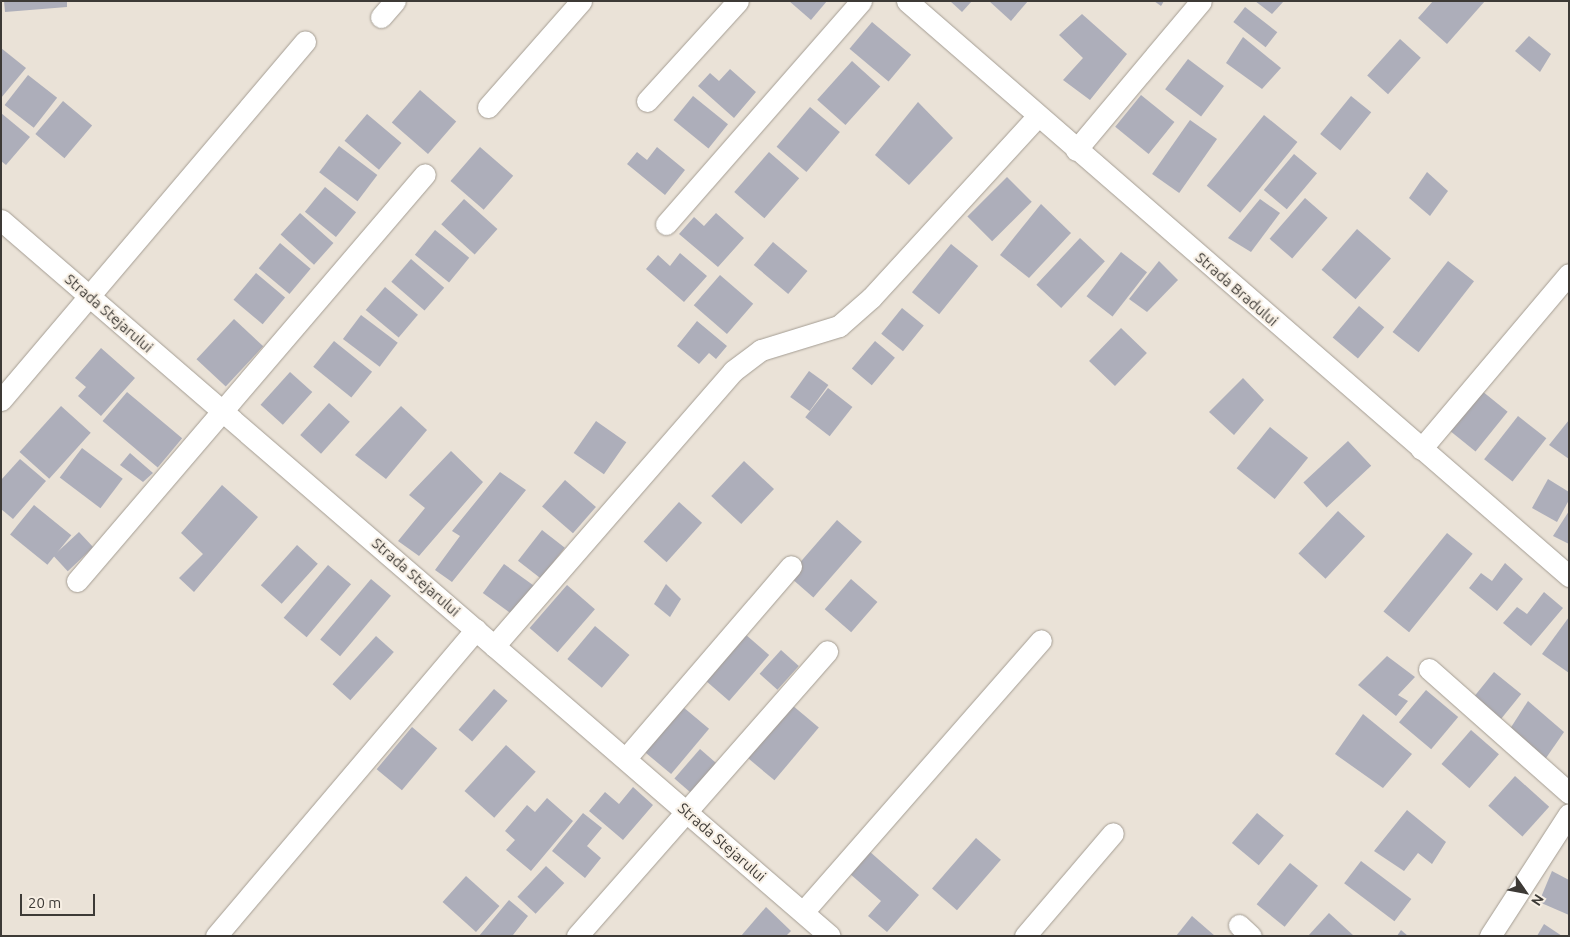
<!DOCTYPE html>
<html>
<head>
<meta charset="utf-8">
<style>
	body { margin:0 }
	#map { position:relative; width:1570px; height:937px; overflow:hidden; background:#eae2d7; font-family:Ubuntu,sans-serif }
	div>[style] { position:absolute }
	.building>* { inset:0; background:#adaeba; transform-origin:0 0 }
	.roads { filter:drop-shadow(0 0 1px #a49d93) drop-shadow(0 0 1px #a49d93) }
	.street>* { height:21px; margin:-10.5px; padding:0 10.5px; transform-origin:10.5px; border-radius:10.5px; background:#fff }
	span { translate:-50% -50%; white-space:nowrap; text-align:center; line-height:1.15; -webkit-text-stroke:4px #f7efe4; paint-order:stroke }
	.street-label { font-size:15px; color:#3d3a36 }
	.frame { position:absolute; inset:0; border:2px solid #3d3a36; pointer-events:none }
	.north { position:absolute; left:1500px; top:867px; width:50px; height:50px; -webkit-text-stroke:4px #f7efe4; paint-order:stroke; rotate:123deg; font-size:14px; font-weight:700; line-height:20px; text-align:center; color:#3d3a36 }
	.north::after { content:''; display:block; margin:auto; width:18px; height:22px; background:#3d3a36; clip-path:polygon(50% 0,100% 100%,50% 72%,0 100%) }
	.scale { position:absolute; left:20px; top:894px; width:75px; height:22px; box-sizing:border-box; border:2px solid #3d3a36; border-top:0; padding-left:6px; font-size:15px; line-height:18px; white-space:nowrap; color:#3d3a36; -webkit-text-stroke:4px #f7efe4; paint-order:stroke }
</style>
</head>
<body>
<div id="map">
	<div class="building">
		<div style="clip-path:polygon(4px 1px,67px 1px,67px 7px,5px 12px)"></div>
		<div style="clip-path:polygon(789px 1px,827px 1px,811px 20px)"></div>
		<div style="clip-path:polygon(950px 1px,972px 1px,962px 12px)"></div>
		<div style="clip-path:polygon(989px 1px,1028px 1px,1011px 21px)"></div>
		<div style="clip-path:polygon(1154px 1px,1164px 1px,1161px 6px)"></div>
		<div style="clip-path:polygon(1255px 1px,1284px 1px,1272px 14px)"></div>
		<div style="clip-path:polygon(1433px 1px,1485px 1px,1447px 44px,1418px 18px)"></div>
		<div style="left:1245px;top:7px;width:41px;height:19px;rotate:38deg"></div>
		<div style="clip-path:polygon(1082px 14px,1127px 54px,1090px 100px,1063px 80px,1083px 58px,1059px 35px)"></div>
		<div style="left:872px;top:22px;width:51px;height:35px;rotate:40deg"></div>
		<div style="clip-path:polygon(1529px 36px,1551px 54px,1540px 72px,1515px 51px)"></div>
		<div style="clip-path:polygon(1243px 37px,1281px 68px,1262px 89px,1226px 63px)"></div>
		<div style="left:1400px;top:39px;width:28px;height:49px;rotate:42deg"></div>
		<div style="clip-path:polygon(1px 48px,26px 68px,1px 98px)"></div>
		<div style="left:1188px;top:59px;width:45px;height:38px;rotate:37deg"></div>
		<div style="left:852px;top:61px;width:38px;height:52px;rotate:42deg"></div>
		<div style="clip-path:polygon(730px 69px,756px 92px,734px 118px,698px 86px,710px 73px,719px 81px)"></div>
		<div style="left:28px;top:75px;width:37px;height:38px;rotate:38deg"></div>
		<div style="left:420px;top:90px;width:48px;height:43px;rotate:41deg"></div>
		<div style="left:1141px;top:95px;width:43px;height:41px;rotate:39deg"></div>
		<div style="left:693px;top:96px;width:45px;height:31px;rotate:39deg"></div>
		<div style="left:1351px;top:96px;width:26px;height:49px;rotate:39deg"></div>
		<div style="left:63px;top:101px;width:38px;height:43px;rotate:40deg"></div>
		<div style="clip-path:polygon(918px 102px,953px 138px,909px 185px,875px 155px)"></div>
		<div style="left:810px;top:107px;width:39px;height:52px;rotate:40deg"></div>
		<div style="clip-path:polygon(1px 113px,30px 137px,6px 165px,1px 161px)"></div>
		<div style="left:367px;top:114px;width:45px;height:35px;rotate:40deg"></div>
		<div style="left:1264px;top:115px;width:43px;height:91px;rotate:39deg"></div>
		<div style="left:1190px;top:120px;width:33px;height:66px;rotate:35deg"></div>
		<div style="left:339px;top:146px;width:48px;height:33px;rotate:37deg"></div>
		<div style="left:480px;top:147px;width:44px;height:45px;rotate:41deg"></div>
		<div style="clip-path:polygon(657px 147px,685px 170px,665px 195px,627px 164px,637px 152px,647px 160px)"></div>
		<div style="left:769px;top:152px;width:40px;height:53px;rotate:41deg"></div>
		<div style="left:1294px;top:154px;width:30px;height:47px;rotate:40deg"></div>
		<div style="clip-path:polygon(1427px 172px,1448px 191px,1430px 216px,1409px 198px)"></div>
		<div style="left:1007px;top:177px;width:35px;height:56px;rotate:45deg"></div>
		<div style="left:325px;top:187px;width:40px;height:32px;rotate:39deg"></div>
		<div style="left:1305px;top:198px;width:30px;height:54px;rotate:41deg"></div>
		<div style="left:464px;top:199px;width:45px;height:34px;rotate:42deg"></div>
		<div style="clip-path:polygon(1260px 199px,1280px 213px,1251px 252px,1228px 238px)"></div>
		<div style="clip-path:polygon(1041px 204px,1071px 233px,1029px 278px,1000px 255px)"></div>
		<div style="left:300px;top:213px;width:45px;height:29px;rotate:42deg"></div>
		<div style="clip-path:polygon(716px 213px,744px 238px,718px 267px,679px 234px,694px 217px,704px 226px)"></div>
		<div style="left:1357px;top:229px;width:45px;height:54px;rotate:41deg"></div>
		<div style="left:435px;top:230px;width:44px;height:32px;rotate:39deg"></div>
		<div style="left:1080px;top:238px;width:34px;height:64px;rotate:43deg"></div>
		<div style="left:773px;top:242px;width:45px;height:30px;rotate:40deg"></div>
		<div style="left:280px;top:243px;width:40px;height:33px;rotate:40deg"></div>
		<div style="left:951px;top:244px;width:35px;height:62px;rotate:39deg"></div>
		<div style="left:1121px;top:252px;width:33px;height:56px;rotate:38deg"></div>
		<div style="clip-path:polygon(680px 253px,707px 276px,684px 302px,646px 269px,658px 255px,670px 266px)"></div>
		<div style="left:411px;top:259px;width:44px;height:30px;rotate:41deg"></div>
		<div style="clip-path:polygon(1159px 261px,1178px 280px,1147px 312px,1129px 299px)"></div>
		<div style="left:1448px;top:261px;width:33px;height:90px;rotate:38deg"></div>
		<div style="left:256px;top:273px;width:38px;height:35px;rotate:40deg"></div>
		<div style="left:720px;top:275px;width:44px;height:40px;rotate:41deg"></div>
		<div style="left:385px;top:287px;width:43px;height:30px;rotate:40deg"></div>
		<div style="left:1359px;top:306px;width:33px;height:41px;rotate:40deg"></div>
		<div style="left:902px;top:308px;width:28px;height:33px;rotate:39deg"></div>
		<div style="left:361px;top:315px;width:46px;height:30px;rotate:37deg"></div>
		<div style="left:234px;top:319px;width:40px;height:55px;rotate:43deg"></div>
		<div style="clip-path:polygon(697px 321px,727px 346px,716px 359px,709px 353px,699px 364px,677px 346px)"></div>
		<div style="left:1121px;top:328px;width:36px;height:46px;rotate:44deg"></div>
		<div style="left:334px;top:341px;width:49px;height:33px;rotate:39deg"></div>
		<div style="left:875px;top:341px;width:26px;height:36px;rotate:40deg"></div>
		<div style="clip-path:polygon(101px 348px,135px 378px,101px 416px,78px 396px,86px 387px,75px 378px)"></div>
		<div style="left:809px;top:371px;width:24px;height:32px;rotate:36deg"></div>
		<div style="left:290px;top:372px;width:30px;height:44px;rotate:42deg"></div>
		<div style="clip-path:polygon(1243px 378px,1264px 400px,1234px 435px,1209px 412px)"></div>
		<div style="left:828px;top:388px;width:31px;height:37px;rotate:38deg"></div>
		<div style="left:1482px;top:391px;width:33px;height:51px;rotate:39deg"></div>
		<div style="left:127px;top:392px;width:72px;height:38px;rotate:40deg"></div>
		<div style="left:329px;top:403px;width:28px;height:43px;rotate:42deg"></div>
		<div style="left:61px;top:406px;width:40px;height:62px;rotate:42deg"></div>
		<div style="clip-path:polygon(401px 406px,427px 430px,386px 479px,355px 455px)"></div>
		<div style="left:1518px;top:416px;width:36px;height:55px;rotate:38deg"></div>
		<div style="clip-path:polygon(1569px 420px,1569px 459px,1549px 445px)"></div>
		<div style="left:596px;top:421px;width:37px;height:39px;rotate:35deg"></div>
		<div style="left:1270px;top:427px;width:49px;height:53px;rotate:39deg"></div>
		<div style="left:1348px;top:441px;width:34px;height:61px;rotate:47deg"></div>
		<div style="left:82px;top:448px;width:51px;height:37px;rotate:37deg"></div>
		<div style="clip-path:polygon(451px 451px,483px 482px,419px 556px,398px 541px,425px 508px,409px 495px)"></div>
		<div style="clip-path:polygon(130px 453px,153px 473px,143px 482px,120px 465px)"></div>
		<div style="clip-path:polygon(20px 459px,46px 481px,13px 519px,1px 509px,1px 480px)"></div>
		<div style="left:744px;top:461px;width:41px;height:48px;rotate:43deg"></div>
		<div style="clip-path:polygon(500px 472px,526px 490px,452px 582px,435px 570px,460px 536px,452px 531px)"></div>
		<div style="clip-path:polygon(1548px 479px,1569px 492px,1569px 500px,1557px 522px,1532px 508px)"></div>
		<div style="left:565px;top:480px;width:41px;height:35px;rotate:41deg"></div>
		<div style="clip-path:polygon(222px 485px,258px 517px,194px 592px,179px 578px,203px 554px,181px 533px)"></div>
		<div style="left:679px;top:502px;width:31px;height:53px;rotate:42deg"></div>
		<div style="left:34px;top:505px;width:48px;height:38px;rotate:39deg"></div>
		<div style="left:1338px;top:511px;width:37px;height:58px;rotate:43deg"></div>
		<div style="clip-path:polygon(1569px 511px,1569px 544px,1553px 536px)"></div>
		<div style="left:837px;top:520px;width:33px;height:74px;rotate:41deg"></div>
		<div style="left:542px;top:530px;width:29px;height:39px;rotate:38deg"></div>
		<div style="left:79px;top:532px;width:21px;height:35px;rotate:47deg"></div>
		<div style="left:1447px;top:533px;width:33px;height:101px;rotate:39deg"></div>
		<div style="left:297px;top:545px;width:28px;height:54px;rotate:42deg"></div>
		<div style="clip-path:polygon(1505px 563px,1523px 579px,1497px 611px,1469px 588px,1481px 573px,1492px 581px)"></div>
		<div style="left:504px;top:564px;width:37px;height:36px;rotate:36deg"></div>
		<div style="left:328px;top:565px;width:30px;height:69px;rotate:40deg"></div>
		<div style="left:371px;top:579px;width:26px;height:79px;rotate:40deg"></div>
		<div style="left:851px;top:579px;width:35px;height:40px;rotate:41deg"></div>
		<div style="clip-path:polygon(666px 584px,681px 599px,670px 617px,654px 604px)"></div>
		<div style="left:567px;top:585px;width:37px;height:57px;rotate:41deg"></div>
		<div style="clip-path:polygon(1544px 592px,1563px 608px,1531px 646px,1503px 623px,1517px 607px,1527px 614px)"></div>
		<div style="clip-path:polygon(1569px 617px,1569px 673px,1542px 654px)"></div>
		<div style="left:595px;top:626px;width:45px;height:43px;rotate:40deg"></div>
		<div style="left:745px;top:634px;width:32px;height:61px;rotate:41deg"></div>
		<div style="left:376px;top:636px;width:24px;height:65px;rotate:42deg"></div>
		<div style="left:781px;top:650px;width:24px;height:32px;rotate:42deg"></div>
		<div style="clip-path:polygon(1387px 656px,1415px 677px,1398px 695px,1408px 701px,1396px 716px,1358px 685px)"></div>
		<div style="left:1494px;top:672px;width:35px;height:35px;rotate:39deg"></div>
		<div style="left:494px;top:689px;width:18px;height:54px;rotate:41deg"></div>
		<div style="left:1426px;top:690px;width:42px;height:42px;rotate:40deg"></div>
		<div style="clip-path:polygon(1528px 701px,1564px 732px,1544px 761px,1508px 732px)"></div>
		<div style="left:792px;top:705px;width:35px;height:69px;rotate:40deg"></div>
		<div style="left:683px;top:707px;width:34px;height:59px;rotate:40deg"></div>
		<div style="clip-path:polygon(1363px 714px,1412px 754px,1383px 788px,1335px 754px)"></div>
		<div style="left:412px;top:727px;width:33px;height:55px;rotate:40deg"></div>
		<div style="left:1471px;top:730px;width:37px;height:45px;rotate:41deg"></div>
		<div style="left:506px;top:745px;width:40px;height:62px;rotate:42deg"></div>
		<div style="left:700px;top:749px;width:29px;height:39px;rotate:41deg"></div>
		<div style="left:1515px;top:776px;width:46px;height:40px;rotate:42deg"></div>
		<div style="clip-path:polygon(633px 787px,653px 805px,623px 840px,589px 811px,605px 792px,619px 804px)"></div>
		<div style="clip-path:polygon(547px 798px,573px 821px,531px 871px,506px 850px,515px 840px,505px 831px,527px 805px,535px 812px)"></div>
		<div style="clip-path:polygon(1407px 810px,1446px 842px,1432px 864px,1418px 853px,1404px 871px,1374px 851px)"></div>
		<div style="clip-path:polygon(583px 813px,602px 828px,587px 846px,601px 858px,585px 878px,552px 851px)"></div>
		<div style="left:1257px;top:813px;width:35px;height:39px;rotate:40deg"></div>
		<div style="left:976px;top:838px;width:33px;height:67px;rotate:41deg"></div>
		<div style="clip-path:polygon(869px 851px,919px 895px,887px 932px,868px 916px,881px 901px,849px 873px)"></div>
		<div style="left:1361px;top:861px;width:63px;height:28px;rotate:37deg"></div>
		<div style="left:1290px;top:863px;width:36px;height:53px;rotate:39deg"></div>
		<div style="left:546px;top:866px;width:25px;height:42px;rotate:43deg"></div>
		<div style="clip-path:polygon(1552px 871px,1569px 880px,1569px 915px,1539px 902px)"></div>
		<div style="left:466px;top:876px;width:45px;height:35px;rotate:42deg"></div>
		<div style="clip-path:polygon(509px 900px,528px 916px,513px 935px,514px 936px,479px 936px)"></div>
		<div style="clip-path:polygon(766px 907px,791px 931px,786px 936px,741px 936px)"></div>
		<div style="clip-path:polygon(1329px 913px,1354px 936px,1308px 936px)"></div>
		<div style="clip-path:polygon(1192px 916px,1215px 936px,1176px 936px)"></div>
		<div style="clip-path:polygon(1544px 924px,1562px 936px,1537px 936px)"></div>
		<div style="clip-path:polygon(1401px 930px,1408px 936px,1397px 936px)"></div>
	</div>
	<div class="roads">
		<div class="street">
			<div style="left:907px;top:1px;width:877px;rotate:40.98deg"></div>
			<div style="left:381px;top:17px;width:21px;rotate:-49deg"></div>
			<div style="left:647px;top:101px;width:135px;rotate:-47.7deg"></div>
			<div style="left:488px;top:107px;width:141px;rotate:-48.7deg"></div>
			<div style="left:1076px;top:150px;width:194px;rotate:-50deg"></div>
			<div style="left:1px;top:220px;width:1095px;rotate:40.82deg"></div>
			<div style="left:666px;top:224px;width:296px;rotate:-48.8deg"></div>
			<div style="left:1px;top:400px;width:470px;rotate:-49.7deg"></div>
			<div style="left:1421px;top:449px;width:229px;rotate:-49.8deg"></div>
			<div style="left:77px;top:581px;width:535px;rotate:-49.47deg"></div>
			<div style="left:494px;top:646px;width:364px;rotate:-49deg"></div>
			<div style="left:733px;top:371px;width:35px;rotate:-37deg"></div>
			<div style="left:761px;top:350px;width:82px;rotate:-17.1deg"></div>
			<div style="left:839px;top:326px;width:43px;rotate:-41.2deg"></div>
			<div style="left:871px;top:298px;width:247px;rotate:-47.5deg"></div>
			<div style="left:1429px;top:669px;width:187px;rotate:41.5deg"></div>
			<div style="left:626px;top:758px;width:253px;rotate:-49.3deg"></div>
			<div style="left:803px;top:912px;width:361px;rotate:-48.8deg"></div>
			<div style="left:1239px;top:925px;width:16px;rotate:43deg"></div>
			<div style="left:216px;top:936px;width:402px;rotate:-49.7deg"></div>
			<div style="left:577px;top:936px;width:379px;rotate:-48.7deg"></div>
			<div style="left:1025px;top:936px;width:135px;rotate:-49.5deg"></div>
			<div style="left:1490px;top:936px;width:145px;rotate:-57.1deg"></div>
		</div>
	</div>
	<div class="street-label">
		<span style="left:1237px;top:289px;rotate:41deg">Strada Bradului</span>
		<span style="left:109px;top:313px;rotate:41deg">Strada Stejarului</span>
		<span style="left:416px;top:577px;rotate:41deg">Strada Stejarului</span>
		<span style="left:722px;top:842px;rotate:41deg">Strada Stejarului</span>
	</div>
	<div class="frame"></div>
	<div class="north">N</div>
	<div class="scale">20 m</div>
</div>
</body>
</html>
